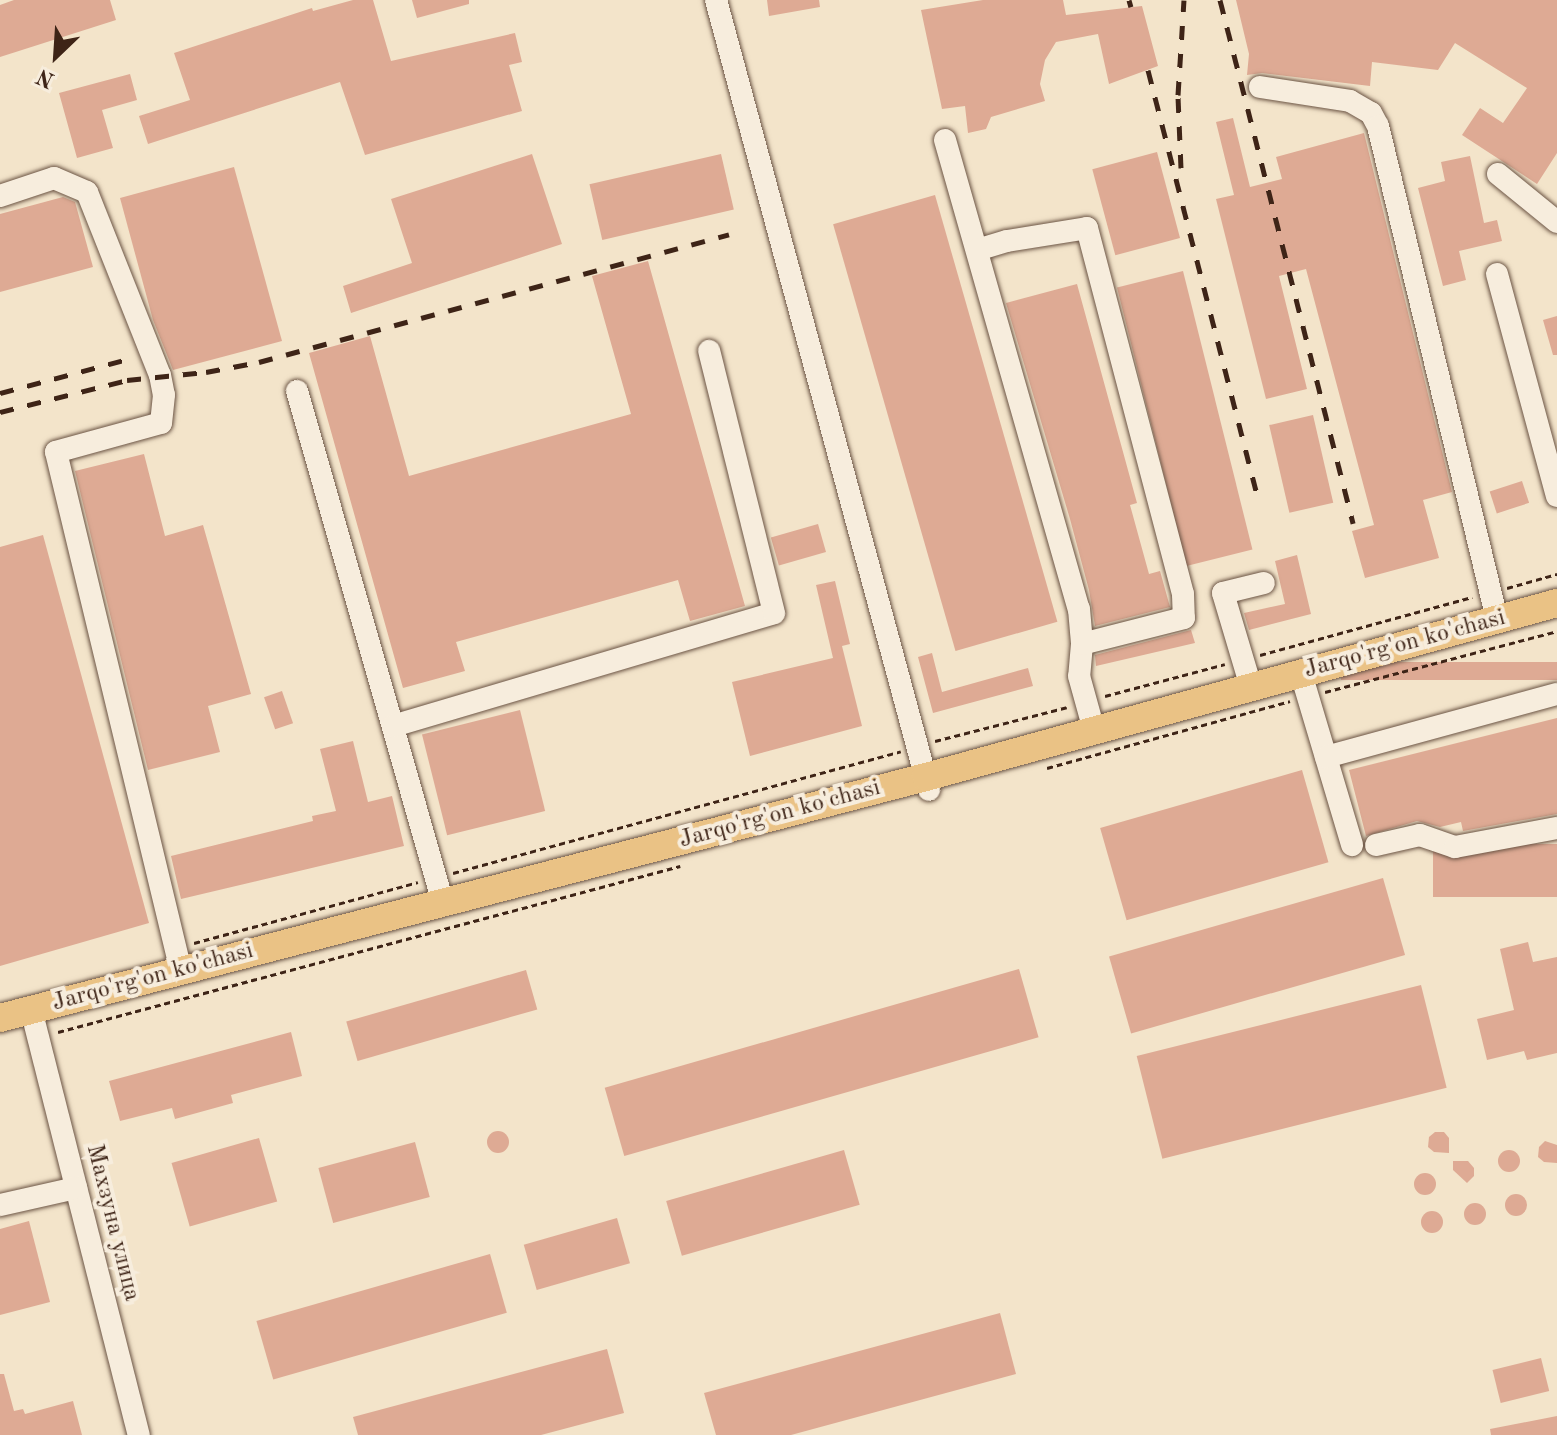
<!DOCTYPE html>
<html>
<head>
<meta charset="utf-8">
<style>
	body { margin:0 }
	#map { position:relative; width:1557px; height:1435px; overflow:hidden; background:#f3e4ca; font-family:"Old Standard TT",serif }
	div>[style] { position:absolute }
	.building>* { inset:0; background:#deaa94; transform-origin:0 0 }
	.round { border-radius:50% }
	.path>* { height:3px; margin-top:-1.5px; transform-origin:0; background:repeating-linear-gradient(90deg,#3e2417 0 6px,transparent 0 10px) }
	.roads { filter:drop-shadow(0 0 2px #6b5444) drop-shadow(0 0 2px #6b5444) }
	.minor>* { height:22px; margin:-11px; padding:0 11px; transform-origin:11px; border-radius:11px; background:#f7eddd }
	.major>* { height:28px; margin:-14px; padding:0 14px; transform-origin:14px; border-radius:14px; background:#eac285 }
	.rail>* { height:5px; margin-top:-2.5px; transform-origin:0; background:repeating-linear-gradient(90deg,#3e2417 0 14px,transparent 0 28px) }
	span { translate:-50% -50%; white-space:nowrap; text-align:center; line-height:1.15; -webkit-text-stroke:8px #f7eddd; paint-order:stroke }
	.street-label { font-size:24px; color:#3e2417 }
	.north { position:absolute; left:16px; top:16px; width:80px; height:80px; -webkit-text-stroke:6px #f7eddd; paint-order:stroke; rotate:205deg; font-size:22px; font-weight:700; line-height:32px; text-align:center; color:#3e2417 }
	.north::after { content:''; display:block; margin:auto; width:28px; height:36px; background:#3e2417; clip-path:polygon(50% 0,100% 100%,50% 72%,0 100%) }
</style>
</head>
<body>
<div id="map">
	<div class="building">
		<div style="clip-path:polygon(14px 0,110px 0,116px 20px,0 57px,0 5px)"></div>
		<div style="clip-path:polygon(353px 0,373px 0,391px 61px,515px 33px,522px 62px,509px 65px,522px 111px,365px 155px,340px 82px,148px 144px,139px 116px,190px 100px,174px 53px,312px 8px,313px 11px)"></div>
		<div style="clip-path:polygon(412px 0,469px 0,469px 4px,417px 18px)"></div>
		<div style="clip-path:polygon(767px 0,819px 0,820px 7px,769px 16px)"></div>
		<div style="clip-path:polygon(983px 0,1063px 0,1066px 15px,1142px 6px,1158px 66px,1109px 84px,1098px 34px,1056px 42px,1045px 60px,1040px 84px,1045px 101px,991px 117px,986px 129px,968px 133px,965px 106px,942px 109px,921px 10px)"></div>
		<div style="clip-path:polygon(1236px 0,1557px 0,1557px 153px,1537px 184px,1462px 135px,1480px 108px,1503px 123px,1527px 88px,1455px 43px,1438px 70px,1372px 62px,1370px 86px,1262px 73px,1247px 75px,1249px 54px)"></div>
		<div style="clip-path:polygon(130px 74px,137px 100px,102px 110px,113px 148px,77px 158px,59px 93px)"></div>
		<div style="clip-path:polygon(1233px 118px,1250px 187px,1282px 179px,1276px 157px,1364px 133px,1452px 492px,1423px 500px,1439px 558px,1365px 578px,1352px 531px,1374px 525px,1306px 269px,1279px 276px,1307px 389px,1266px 399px,1216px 199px,1234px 195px,1216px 122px)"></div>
		<div style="left:1157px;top:152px;width:89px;height:67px;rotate:75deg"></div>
		<div style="clip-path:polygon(532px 154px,562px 244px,351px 313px,343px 286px,412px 263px,391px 199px)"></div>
		<div style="left:721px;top:154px;width:57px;height:135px;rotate:77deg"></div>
		<div style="clip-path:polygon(1470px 156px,1484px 223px,1497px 220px,1502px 241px,1459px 251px,1466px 280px,1443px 286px,1418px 188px,1445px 181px,1441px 162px)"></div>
		<div style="clip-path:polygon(234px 167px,282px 341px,173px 370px,153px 320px,120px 198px)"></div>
		<div style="left:935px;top:195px;width:444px;height:106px;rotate:74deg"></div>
		<div style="clip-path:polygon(63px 197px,75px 202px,93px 267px,0 292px,0 214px)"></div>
		<div style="clip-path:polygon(648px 261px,745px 606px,690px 621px,678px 580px,456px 642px,465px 671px,403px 688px,309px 353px,370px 336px,409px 476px,631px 414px,592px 276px)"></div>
		<div style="left:1183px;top:271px;width:287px;height:68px;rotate:76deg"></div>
		<div style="clip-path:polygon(1077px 284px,1137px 503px,1130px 505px,1149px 574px,1160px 571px,1170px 607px,1095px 626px,1089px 590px,1070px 519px,1006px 303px)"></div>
		<div style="clip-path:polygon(1557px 316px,1557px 355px,1553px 355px,1543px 320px)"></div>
		<div style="left:1313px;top:415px;width:90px;height:45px;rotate:77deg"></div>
		<div style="clip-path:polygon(144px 454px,165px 536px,203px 525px,251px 694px,208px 706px,220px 752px,148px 770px,75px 471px)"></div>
		<div style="left:1522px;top:481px;width:23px;height:34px;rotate:72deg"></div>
		<div style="left:818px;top:524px;width:29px;height:49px;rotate:74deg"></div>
		<div style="clip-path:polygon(43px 535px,149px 923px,0 966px,0 547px)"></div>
		<div style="clip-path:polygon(1297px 555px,1311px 614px,1249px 630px,1244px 613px,1285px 604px,1275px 561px)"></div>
		<div style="clip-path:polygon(835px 581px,850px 644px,842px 646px,862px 726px,750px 756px,732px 682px,833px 658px,816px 585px)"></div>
		<div style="clip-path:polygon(1191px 630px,1195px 643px,1096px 666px,1095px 655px)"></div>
		<div style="clip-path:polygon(932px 653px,942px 692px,1028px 668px,1033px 686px,933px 713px,918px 657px)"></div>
		<div style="left:1557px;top:662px;width:18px;height:216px;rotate:90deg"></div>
		<div style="left:282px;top:691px;width:34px;height:19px;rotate:71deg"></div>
		<div style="left:520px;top:710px;width:104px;height:101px;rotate:76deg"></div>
		<div style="clip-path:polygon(1557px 718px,1557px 814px,1463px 831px,1461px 822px,1440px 827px,1417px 821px,1366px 836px,1349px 770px)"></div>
		<div style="clip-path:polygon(353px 741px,368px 802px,392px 796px,404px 846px,181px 899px,171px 856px,313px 821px,312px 816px,336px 811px,320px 749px)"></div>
		<div style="left:1302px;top:770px;width:96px;height:210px;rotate:74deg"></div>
		<div style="left:1557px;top:844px;width:53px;height:124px;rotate:90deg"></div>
		<div style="left:1383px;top:878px;width:80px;height:285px;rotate:74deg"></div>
		<div style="clip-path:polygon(1528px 942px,1533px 962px,1557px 957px,1557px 1053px,1527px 1060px,1524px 1051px,1487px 1060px,1477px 1019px,1514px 1010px,1500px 949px)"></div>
		<div style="left:1019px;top:969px;width:71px;height:431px;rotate:74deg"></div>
		<div style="left:526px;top:970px;width:41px;height:187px;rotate:74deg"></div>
		<div style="left:1421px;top:985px;width:106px;height:293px;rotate:76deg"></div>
		<div style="clip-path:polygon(291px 1032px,302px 1076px,231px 1095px,233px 1103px,175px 1119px,172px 1108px,120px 1121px,109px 1081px)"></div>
		<div class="round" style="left:487px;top:1131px;width:22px;height:22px"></div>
		<div style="clip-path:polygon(1435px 1132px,1444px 1132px,1449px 1138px,1449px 1153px,1434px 1152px,1428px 1147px,1429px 1137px)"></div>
		<div style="left:259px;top:1138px;width:66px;height:91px;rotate:74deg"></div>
		<div style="clip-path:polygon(1545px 1141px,1557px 1145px,1557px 1163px,1544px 1162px,1538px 1157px,1539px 1147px)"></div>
		<div style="left:415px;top:1142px;width:57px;height:100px;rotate:75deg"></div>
		<div style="left:844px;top:1150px;width:57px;height:185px;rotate:74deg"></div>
		<div class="round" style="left:1498px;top:1150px;width:22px;height:22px"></div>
		<div style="clip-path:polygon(1453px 1161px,1468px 1161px,1474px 1168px,1474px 1176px,1467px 1183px,1453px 1170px)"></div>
		<div class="round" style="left:1414px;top:1173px;width:22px;height:22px"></div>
		<div class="round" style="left:1505px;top:1194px;width:22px;height:22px"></div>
		<div class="round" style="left:1464px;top:1203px;width:22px;height:22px"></div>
		<div class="round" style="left:1421px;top:1211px;width:22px;height:22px"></div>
		<div style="left:617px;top:1218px;width:47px;height:97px;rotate:74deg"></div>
		<div style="clip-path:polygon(29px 1221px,50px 1302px,0 1315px,0 1229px)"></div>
		<div style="left:490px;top:1254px;width:61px;height:243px;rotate:74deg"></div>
		<div style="clip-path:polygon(1000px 1313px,1016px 1374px,791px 1435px,716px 1435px,704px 1393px)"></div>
		<div style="clip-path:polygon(607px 1349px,624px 1413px,541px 1435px,358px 1435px,353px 1417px)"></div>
		<div style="left:1541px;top:1358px;width:34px;height:50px;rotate:76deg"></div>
		<div style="clip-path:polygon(0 1374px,4px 1374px,14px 1411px,23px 1409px,25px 1414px,73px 1401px,82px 1435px,0 1435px)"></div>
		<div style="clip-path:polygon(1557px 1416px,1557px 1435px,1491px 1435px,1490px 1429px)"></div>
	</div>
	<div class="path">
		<div style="left:1507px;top:588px;width:52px;rotate:-15.6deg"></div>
		<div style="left:1260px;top:655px;width:220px;rotate:-15.3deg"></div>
		<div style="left:1325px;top:692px;width:240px;rotate:-14.7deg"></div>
		<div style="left:1105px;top:696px;width:124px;rotate:-14.9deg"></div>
		<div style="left:935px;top:741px;width:136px;rotate:-14.4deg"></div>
		<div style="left:1047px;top:768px;width:252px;rotate:-15.4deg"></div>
		<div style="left:453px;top:873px;width:464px;rotate:-15.2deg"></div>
		<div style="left:194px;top:943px;width:232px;rotate:-15.2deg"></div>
		<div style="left:58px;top:1032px;width:644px;rotate:-14.94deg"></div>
	</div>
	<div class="roads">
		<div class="minor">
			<div style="left:716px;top:0;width:818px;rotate:74.91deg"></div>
			<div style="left:1260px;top:87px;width:91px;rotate:8.8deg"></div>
			<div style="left:1350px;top:101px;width:24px;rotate:30deg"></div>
			<div style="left:1371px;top:113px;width:15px;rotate:62deg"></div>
			<div style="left:1378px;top:126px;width:507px;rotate:76.43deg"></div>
			<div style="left:945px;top:140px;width:488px;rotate:74.1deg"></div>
			<div style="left:1079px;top:609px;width:35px;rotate:85deg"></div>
			<div style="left:1082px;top:644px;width:32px;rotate:95deg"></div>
			<div style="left:1079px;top:676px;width:56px;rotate:74.5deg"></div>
			<div style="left:1498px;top:174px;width:76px;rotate:39.1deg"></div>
			<div style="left:0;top:196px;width:57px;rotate:-18.4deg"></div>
			<div style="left:54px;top:178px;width:36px;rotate:23deg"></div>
			<div style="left:87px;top:192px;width:197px;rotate:68.3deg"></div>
			<div style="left:160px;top:375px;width:20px;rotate:79deg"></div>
			<div style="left:164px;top:395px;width:28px;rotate:96deg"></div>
			<div style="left:161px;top:423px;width:109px;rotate:164.6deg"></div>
			<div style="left:56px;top:452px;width:534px;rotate:76.46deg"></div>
			<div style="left:977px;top:250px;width:31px;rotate:-17deg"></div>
			<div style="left:1007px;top:241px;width:81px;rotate:-9.2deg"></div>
			<div style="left:1087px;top:228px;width:378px;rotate:75.3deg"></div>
			<div style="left:1183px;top:594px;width:24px;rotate:88deg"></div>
			<div style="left:1184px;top:618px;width:105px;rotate:165.7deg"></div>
			<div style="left:1497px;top:274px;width:230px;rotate:74.9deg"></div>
			<div style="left:297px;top:391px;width:532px;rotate:74.08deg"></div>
			<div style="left:1251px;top:687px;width:98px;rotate:-106.6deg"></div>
			<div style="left:1223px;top:593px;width:42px;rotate:-13.7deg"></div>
			<div style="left:1305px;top:687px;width:165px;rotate:73.4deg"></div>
			<div style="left:393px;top:726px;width:397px;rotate:-16.5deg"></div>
			<div style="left:774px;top:613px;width:270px;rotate:-103.9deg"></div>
			<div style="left:1326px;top:757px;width:239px;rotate:-15.3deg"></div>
			<div style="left:1376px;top:845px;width:45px;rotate:-12.8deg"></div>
			<div style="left:1420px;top:835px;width:37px;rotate:19deg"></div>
			<div style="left:1455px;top:847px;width:104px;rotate:-10.6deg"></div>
			<div style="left:35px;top:1025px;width:423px;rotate:75.8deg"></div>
			<div style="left:0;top:1205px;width:78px;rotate:-12.6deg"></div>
		</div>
		<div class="major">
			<div style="left:0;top:1018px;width:957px;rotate:-14.59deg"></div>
			<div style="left:926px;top:777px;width:655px;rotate:-15.42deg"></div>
		</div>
	</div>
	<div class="rail">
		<div style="left:1129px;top:0;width:7px;rotate:74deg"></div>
		<div style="left:1220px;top:0;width:540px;rotate:75.73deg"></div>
		<div style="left:1148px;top:70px;width:440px;rotate:75.6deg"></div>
		<div style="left:1181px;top:168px;width:73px;rotate:-92.4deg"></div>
		<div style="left:1178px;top:95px;width:95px;rotate:-86.4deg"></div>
		<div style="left:0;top:393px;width:128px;rotate:-14.9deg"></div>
		<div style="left:0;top:412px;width:131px;rotate:-14.1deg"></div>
		<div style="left:127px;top:380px;width:79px;rotate:-5.8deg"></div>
		<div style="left:206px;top:372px;width:54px;rotate:-10.7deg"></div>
		<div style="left:259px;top:362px;width:487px;rotate:-15.2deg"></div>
	</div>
	<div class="street-label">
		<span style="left:1405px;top:645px;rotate:-15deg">Jarqo'rg'on ko'chasi</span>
		<span style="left:780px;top:815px;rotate:-15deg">Jarqo'rg'on ko'chasi</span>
		<span style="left:153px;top:978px;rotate:-15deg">Jarqo'rg'on ko'chasi</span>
		<span style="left:112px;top:1223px;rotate:76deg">Махзуна улица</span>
	</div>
	<div class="north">N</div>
</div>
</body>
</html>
